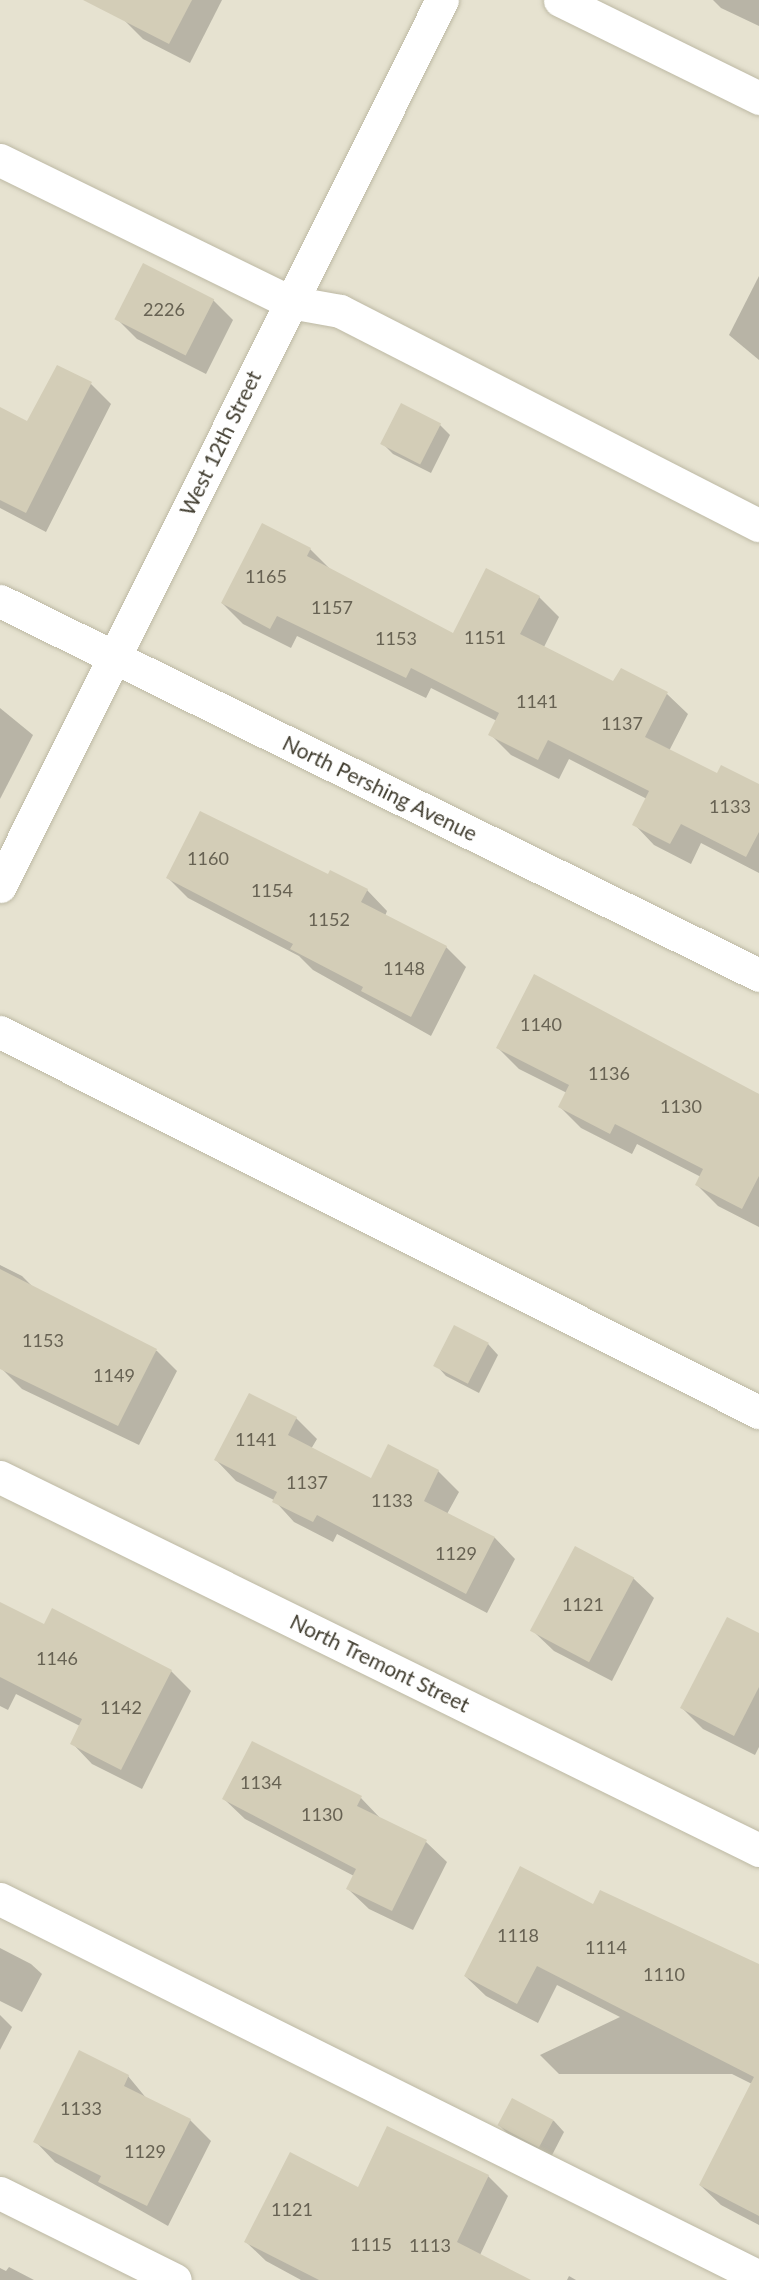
<!DOCTYPE html>
<html>
<head>
<meta charset="utf-8">
<style>
	body { margin:0 }
	#map { position:relative; width:759px; height:2280px; overflow:hidden; background:#f1efe2; font-family:Lato,sans-serif }
	div>[style] { position:absolute }
	.residential>* { inset:0; background:#e6e2d0; transform-origin:0 0 }
	.shadow>* { inset:0; background:#0003 }
	.building>* { inset:0; background:#d3cdb7; transform-origin:0 0 }
	.roads { filter:drop-shadow(0 0 2px #bdb9a4) drop-shadow(0 0 2px #bdb9a4) }
	.minor>* { height:33px; margin:-16.5px; padding:0 16.5px; transform-origin:16.5px; border-radius:16.5px; background:#fff }
	span { translate:-50% -50%; white-space:nowrap; text-align:center; line-height:1.15; -webkit-text-stroke:4.5px #fff; paint-order:stroke }
	.number-label { font-size:18px; color:#676253 }
	.number-label span { -webkit-text-stroke-width:0 }
	.street-label { font-size:21px; color:#433f32 }
</style>
</head>
<body>
<div id="map">
	<div class="residential">
		<div style="left:0;top:0;width:759px;height:2280px"></div>
	</div>
	<div class="shadow">
		<div style="clip-path:polygon(132px 0,222px 0,190px 63px,143px 39px,123px 19px)"></div>
		<div style="clip-path:polygon(713px 0,759px 0,759px 26px,721px 8px)"></div>
		<div style="clip-path:polygon(759px 276px,759px 360px,729px 335px)"></div>
		<div style="clip-path:polygon(213px 300px,233px 320px,206px 374px,137px 339px,116px 318px)"></div>
		<div style="clip-path:polygon(58px 367px,91px 384px,111px 404px,46px 532px,0 508px,0 409px,28px 423px)"></div>
		<div style="clip-path:polygon(440px 425px,450px 435px,431px 473px,393px 454px,382px 443px)"></div>
		<div style="clip-path:polygon(262px 525px,310px 549px,331px 570px,454px 635px,539px 597px,559px 617px,544px 647px,614px 683px,667px 694px,688px 714px,669px 751px,718px 775px,759px 786px,759px 873px,701px 843px,691px 864px,654px 845px,634px 824px,647px 799px,569px 759px,559px 779px,511px 755px,490px 734px,497px 721px,431px 688px,426px 698px,297px 636px,291px 648px,243px 624px,222px 603px)"></div>
		<div style="clip-path:polygon(0 708px,33px 735px,0 799px)"></div>
		<div style="clip-path:polygon(328px 876px,367px 890px,387px 911px,385px 916px,446px 947px,466px 967px,431px 1036px,313px 970px,299px 956px,188px 898px,168px 878px)"></div>
		<div style="clip-path:polygon(498px 1048px,759px 1094px,759px 1227px,718px 1206px,697px 1185px,701px 1177px,637px 1144px,632px 1154px,581px 1128px,560px 1107px,567px 1093px,519px 1069px)"></div>
		<div style="clip-path:polygon(0 1265px,22px 1276px,34px 1288px,157px 1351px,177px 1371px,139px 1445px,22px 1389px,0 1367px)"></div>
		<div style="clip-path:polygon(488px 1344px,498px 1355px,479px 1393px,446px 1376px,436px 1365px)"></div>
		<div style="clip-path:polygon(296px 1418px,317px 1439px,311px 1449px,372px 1480px,438px 1471px,459px 1492px,447px 1514px,495px 1538px,515px 1559px,487px 1613px,337px 1534px,333px 1542px,294px 1522px,274px 1500px,236px 1481px,216px 1460px)"></div>
		<div style="clip-path:polygon(633px 1578px,654px 1598px,612px 1681px,554px 1651px,533px 1631px)"></div>
		<div style="clip-path:polygon(0 1603px,44px 1626px,171px 1671px,191px 1691px,142px 1789px,92px 1764px,72px 1743px,80px 1726px,16px 1694px,8px 1710px,0 1706px)"></div>
		<div style="clip-path:polygon(759px 1635px,759px 1747px,755px 1755px,703px 1729px,682px 1708px)"></div>
		<div style="clip-path:polygon(361px 1798px,381px 1819px,426px 1842px,447px 1862px,413px 1930px,369px 1909px,348px 1889px,354px 1876px,245px 1819px,224px 1799px)"></div>
		<div style="clip-path:polygon(593px 1906px,759px 1966px,759px 2225px,721px 2205px,700px 2185px,752px 2084px,732px 2074px,559px 2074px,540px 2055px,620px 2017px,557px 1985px,538px 2023px,486px 1996px,465px 1976px)"></div>
		<div style="clip-path:polygon(0 1948px,31px 1964px,42px 1974px,22px 2012px,0 2001px)"></div>
		<div style="clip-path:polygon(0 2015px,12px 2027px,0 2050px)"></div>
		<div style="clip-path:polygon(128px 2076px,147px 2099px,190px 2120px,211px 2141px,168px 2226px,55px 2162px,35px 2141px)"></div>
		<div style="clip-path:polygon(513px 2100px,554px 2121px,564px 2132px,551px 2157px,510px 2136px,500px 2126px)"></div>
		<div style="clip-path:polygon(488px 2176px,508px 2196px,480px 2255px,528px 2280px,301px 2280px,266px 2261px,246px 2242px,359px 2189px)"></div>
		<div style="clip-path:polygon(9px 2267px,34px 2280px,0 2280px,0 2268px,6px 2271px)"></div>
		<div style="clip-path:polygon(569px 2276px,576px 2280px,567px 2280px)"></div>
	</div>
	<div class="building">
		<div style="clip-path:polygon(83px 0,192px 0,169px 44px)"></div>
		<div style="left:143px;top:263px;width:80px;height:63px;rotate:27deg"></div>
		<div style="clip-path:polygon(57px 365px,92px 382px,26px 513px,0 500px,0 407px,27px 421px)"></div>
		<div style="left:401px;top:403px;width:45px;height:46px;rotate:27deg"></div>
		<div style="clip-path:polygon(262px 523px,311px 548px,307px 556px,453px 633px,486px 568px,540px 596px,520px 634px,613px 681px,621px 668px,668px 692px,645px 737px,717px 773px,721px 765px,759px 784px,759px 832px,746px 857px,681px 824px,670px 844px,632px 825px,649px 791px,548px 740px,538px 760px,488px 735px,499px 713px,411px 668px,406px 678px,277px 616px,270px 629px,221px 603px)"></div>
		<div style="clip-path:polygon(200px 811px,328px 874px,330px 870px,368px 889px,361px 902px,447px 946px,411px 1017px,361px 991px,363px 987px,290px 949px,293px 944px,166px 878px)"></div>
		<div style="clip-path:polygon(534px 974px,759px 1094px,759px 1176px,742px 1209px,695px 1185px,703px 1169px,615px 1124px,610px 1134px,558px 1107px,569px 1085px,496px 1048px)"></div>
		<div style="clip-path:polygon(0 1269px,157px 1349px,118px 1426px,0 1369px)"></div>
		<div style="left:454px;top:1325px;width:39px;height:46px;rotate:27deg"></div>
		<div style="clip-path:polygon(249px 1393px,297px 1417px,288px 1435px,371px 1478px,388px 1444px,439px 1470px,424px 1501px,495px 1537px,466px 1594px,317px 1515px,313px 1522px,272px 1502px,277px 1492px,214px 1460px)"></div>
		<div style="left:575px;top:1546px;width:67px;height:96px;rotate:28deg"></div>
		<div style="clip-path:polygon(0 1602px,44px 1624px,52px 1608px,172px 1670px,121px 1770px,70px 1744px,82px 1719px,0 1677px)"></div>
		<div style="clip-path:polygon(727px 1617px,759px 1633px,759px 1687px,734px 1736px,680px 1708px)"></div>
		<div style="clip-path:polygon(252px 1741px,362px 1796px,357px 1806px,427px 1840px,392px 1911px,346px 1889px,356px 1869px,222px 1799px)"></div>
		<div style="clip-path:polygon(520px 1866px,593px 1904px,600px 1890px,759px 1964px,759px 2216px,699px 2185px,754px 2077px,537px 1966px,517px 2004px,464px 1976px)"></div>
		<div style="clip-path:polygon(79px 2050px,129px 2075px,124px 2086px,191px 2119px,147px 2206px,98px 2182px,101px 2176px,33px 2142px)"></div>
		<div style="left:512px;top:2098px;width:47px;height:31px;rotate:28deg"></div>
		<div style="clip-path:polygon(387px 2126px,489px 2175px,457px 2242px,531px 2280px,319px 2280px,244px 2242px,290px 2152px,358px 2187px)"></div>
	</div>
	<div class="roads">
		<div class="minor">
			<div style="left:560px;top:0;width:222px;rotate:26.2deg"></div>
			<div style="left:0;top:160px;width:323px;rotate:26.1deg"></div>
			<div style="left:290px;top:302px;width:51px;rotate:10.2deg"></div>
			<div style="left:340px;top:311px;width:470px;rotate:27.1deg"></div>
			<div style="left:0;top:601px;width:846px;rotate:26.23deg"></div>
			<div style="left:0;top:886px;width:990px;rotate:-63.49deg"></div>
			<div style="left:0;top:1032px;width:849px;rotate:26.6deg"></div>
			<div style="left:0;top:1477px;width:846px;rotate:26.17deg"></div>
			<div style="left:0;top:1899px;width:848px;rotate:26.47deg"></div>
			<div style="left:0;top:2193px;width:195px;rotate:26.4deg"></div>
		</div>
	</div>
	<div class="number-label">
		<span style="left:164px;top:309px">2226</span>
		<span style="left:266px;top:576px">1165</span>
		<span style="left:332px;top:607px">1157</span>
		<span style="left:485px;top:637px">1151</span>
		<span style="left:396px;top:638px">1153</span>
		<span style="left:537px;top:701px">1141</span>
		<span style="left:622px;top:723px">1137</span>
		<span style="left:730px;top:806px">1133</span>
		<span style="left:208px;top:858px">1160</span>
		<span style="left:272px;top:890px">1154</span>
		<span style="left:329px;top:919px">1152</span>
		<span style="left:404px;top:968px">1148</span>
		<span style="left:541px;top:1024px">1140</span>
		<span style="left:609px;top:1073px">1136</span>
		<span style="left:681px;top:1106px">1130</span>
		<span style="left:43px;top:1340px">1153</span>
		<span style="left:114px;top:1375px">1149</span>
		<span style="left:256px;top:1439px">1141</span>
		<span style="left:307px;top:1482px">1137</span>
		<span style="left:392px;top:1500px">1133</span>
		<span style="left:456px;top:1553px">1129</span>
		<span style="left:583px;top:1604px">1121</span>
		<span style="left:57px;top:1658px">1146</span>
		<span style="left:121px;top:1707px">1142</span>
		<span style="left:261px;top:1782px">1134</span>
		<span style="left:322px;top:1814px">1130</span>
		<span style="left:518px;top:1935px">1118</span>
		<span style="left:606px;top:1947px">1114</span>
		<span style="left:664px;top:1974px">1110</span>
		<span style="left:81px;top:2108px">1133</span>
		<span style="left:145px;top:2151px">1129</span>
		<span style="left:292px;top:2209px">1121</span>
		<span style="left:371px;top:2244px">1115</span>
		<span style="left:430px;top:2245px">1113</span>
	</div>
	<div class="street-label">
		<span style="left:220px;top:443px;rotate:-64deg">West 12th Street</span>
		<span style="left:380px;top:788px;rotate:26deg">North Pershing Avenue</span>
		<span style="left:380px;top:1663px;rotate:26deg">North Tremont Street</span>
	</div>
</div>
</body>
</html>
